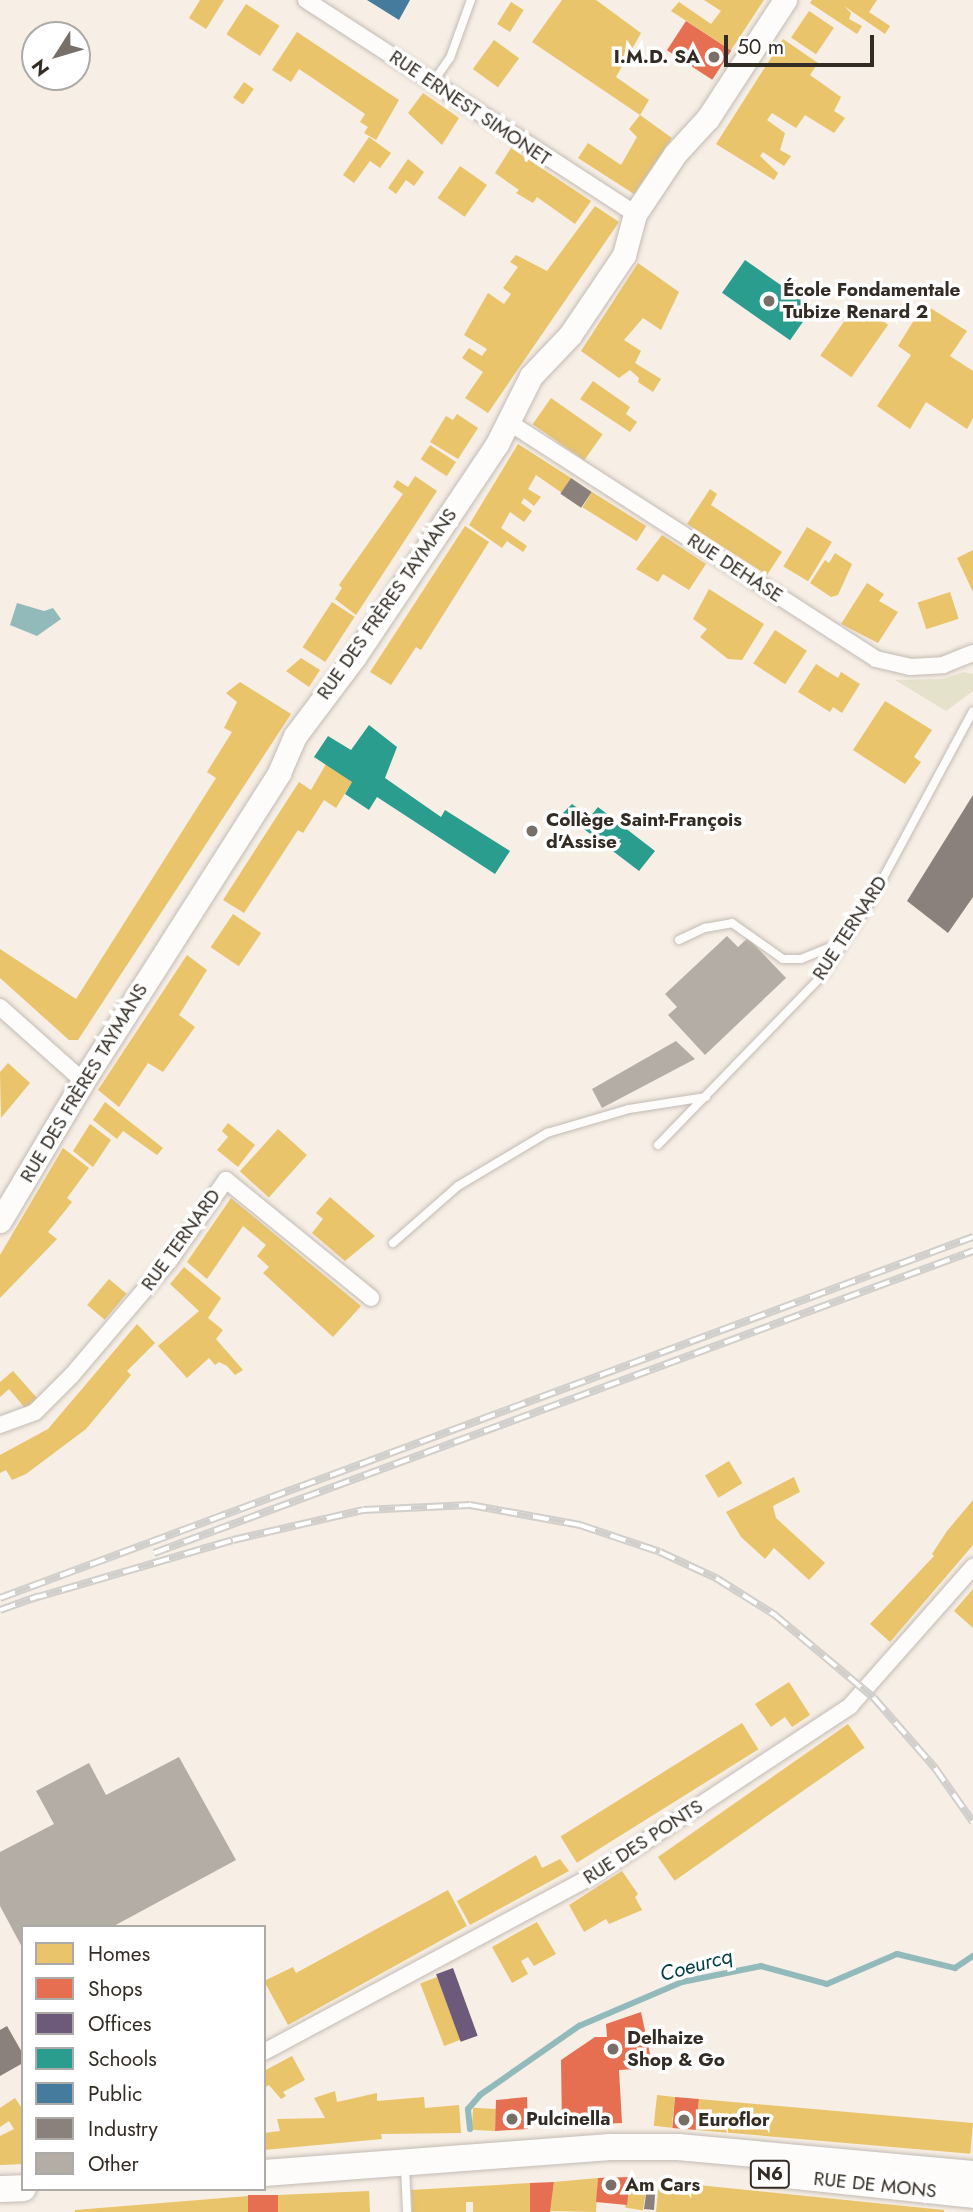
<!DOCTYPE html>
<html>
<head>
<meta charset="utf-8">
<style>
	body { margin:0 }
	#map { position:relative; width:973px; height:2212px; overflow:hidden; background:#f7eee5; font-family:Jost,sans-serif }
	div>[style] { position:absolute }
	.green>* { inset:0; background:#e5e2cb }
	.water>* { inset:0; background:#92babb }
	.homes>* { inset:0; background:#e9c46a; transform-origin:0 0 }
	.shops>* { inset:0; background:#e76f51; transform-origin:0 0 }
	.offices>* { inset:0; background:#6d597a; transform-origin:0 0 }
	.schools>* { inset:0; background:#2a9d8f; transform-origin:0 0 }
	.public>* { inset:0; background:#457b9d }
	.industry>* { inset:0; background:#8a817c; transform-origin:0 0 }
	.stream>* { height:6px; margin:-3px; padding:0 3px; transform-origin:3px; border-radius:3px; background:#92babb }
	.building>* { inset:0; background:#b4ada5 }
	.roads { filter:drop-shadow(0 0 2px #c2bbb4) drop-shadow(0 0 2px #c2bbb4) }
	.lane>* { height:8px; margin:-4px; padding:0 4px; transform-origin:4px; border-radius:4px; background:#fefcfb }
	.street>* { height:16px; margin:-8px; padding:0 8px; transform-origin:8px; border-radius:8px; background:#fefcfb }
	.secondary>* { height:23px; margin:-11.5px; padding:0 11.5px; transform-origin:11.5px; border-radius:11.5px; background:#fefcfb }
	.primary>* { height:26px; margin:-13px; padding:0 13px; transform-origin:13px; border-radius:13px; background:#fefcfb }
	.rail>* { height:8px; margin-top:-4px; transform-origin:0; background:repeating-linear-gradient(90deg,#fff 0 16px,#d1cfcc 0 32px); box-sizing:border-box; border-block:2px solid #d1cfcc }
	.dots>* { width:19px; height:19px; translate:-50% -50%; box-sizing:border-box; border:4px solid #fff; border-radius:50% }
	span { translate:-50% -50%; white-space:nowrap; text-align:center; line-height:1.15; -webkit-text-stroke:7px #fff; paint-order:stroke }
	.shield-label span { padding:2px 5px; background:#fff; border:2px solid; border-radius:5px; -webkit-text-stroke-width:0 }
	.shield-label { font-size:18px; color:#332c24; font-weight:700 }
	.poi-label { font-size:19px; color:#332c24; font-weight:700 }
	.right { translate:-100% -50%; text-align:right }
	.left { translate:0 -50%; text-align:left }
	.street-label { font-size:19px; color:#332c24 }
	.water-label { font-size:21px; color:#013d42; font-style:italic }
	.legend { position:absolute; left:21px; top:1925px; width:245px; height:266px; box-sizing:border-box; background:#fff; border:2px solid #adaba7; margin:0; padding:9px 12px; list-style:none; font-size:21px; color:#332c24 }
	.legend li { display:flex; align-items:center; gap:14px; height:35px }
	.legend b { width:35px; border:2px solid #adaba7 }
	.north { position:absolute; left:21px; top:21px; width:70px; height:70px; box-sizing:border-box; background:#fff; border:2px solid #adaba7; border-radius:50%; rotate:233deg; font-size:19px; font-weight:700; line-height:28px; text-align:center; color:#332c24 }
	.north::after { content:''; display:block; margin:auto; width:24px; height:32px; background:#787068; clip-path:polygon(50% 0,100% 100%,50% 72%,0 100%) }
	.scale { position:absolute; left:724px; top:35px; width:150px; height:32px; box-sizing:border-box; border:4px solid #332c24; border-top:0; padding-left:9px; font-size:21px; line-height:24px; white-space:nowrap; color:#332c24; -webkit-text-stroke:5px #fff; paint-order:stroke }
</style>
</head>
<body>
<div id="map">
	<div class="green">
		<div style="clip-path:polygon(964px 672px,973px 674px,973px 691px,946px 711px,895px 680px,942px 679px)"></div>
	</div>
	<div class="water">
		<div style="clip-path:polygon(17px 603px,44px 611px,53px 608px,61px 619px,37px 636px,10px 625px)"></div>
	</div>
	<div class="homes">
		<div style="clip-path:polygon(200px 0,224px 0,206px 29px,189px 18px)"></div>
		<div style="clip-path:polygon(562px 0,596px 0,641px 33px,616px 77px,649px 100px,640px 115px,532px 42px)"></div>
		<div style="clip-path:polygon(704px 0,764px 0,731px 50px,671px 11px,679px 2px,711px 24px,721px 11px)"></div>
		<div style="clip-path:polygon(812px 0,877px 0,869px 12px,890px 26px,885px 34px,844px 6px,851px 13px,849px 19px,862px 26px,857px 34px,810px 3px)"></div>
		<div style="left:511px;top:2px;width:15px;height:26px;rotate:32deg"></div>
		<div style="left:246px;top:4px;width:40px;height:36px;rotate:33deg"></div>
		<div style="left:809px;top:11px;width:30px;height:32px;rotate:34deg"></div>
		<div style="clip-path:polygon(297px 32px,399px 100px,376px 140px,364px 133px,368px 127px,360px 122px,365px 114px,314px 79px,299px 69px,291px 82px,272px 70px)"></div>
		<div style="clip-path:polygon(783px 39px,818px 63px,810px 75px,841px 97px,834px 111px,845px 118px,834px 133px,805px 115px,796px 128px,772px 113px,767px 120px,785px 133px,780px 150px,791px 156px,784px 166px,763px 152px,760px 156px,778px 173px,774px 180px,716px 144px)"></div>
		<div style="left:494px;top:40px;width:31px;height:36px;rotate:36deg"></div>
		<div style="left:244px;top:82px;width:12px;height:19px;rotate:35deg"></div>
		<div style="clip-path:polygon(423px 93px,459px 118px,442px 145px,408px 113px)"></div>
		<div style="clip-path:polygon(640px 115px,672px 138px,634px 194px,578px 158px,588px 143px,621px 165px,637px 137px,629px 129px)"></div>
		<div style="clip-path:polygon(369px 137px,391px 153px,380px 168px,370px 161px,354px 183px,343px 175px)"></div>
		<div style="clip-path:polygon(511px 148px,591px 201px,575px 224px,537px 197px,533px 203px,516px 193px,519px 190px,495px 173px)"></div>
		<div style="clip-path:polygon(408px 159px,424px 172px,414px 186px,406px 180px,396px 194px,388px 188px)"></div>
		<div style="left:460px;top:166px;width:33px;height:39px;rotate:35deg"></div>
		<div style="clip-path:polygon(595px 206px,619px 222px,488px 413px,465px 398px,483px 372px,462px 358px,469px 348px,482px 356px,487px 349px,464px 335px,488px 293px,504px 304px,511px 294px,503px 288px,518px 267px,510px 262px,516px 255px,547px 271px)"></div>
		<div style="clip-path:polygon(638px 263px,679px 292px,661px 330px,643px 318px,624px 340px,641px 351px,635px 363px,661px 379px,653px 392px,638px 382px,639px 378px,630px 370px,619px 378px,581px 351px)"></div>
		<div style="left:857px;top:303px;width:38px;height:64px;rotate:35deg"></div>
		<div style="clip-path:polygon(924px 304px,967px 331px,950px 356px,973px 371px,973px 418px,967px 429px,926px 402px,910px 429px,877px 406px,911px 355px,898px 346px)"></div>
		<div style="clip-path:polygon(593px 381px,630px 407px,626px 414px,637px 422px,630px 432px,580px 399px)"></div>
		<div style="left:551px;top:398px;width:63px;height:32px;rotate:35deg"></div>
		<div style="clip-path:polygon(457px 414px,478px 428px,458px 459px,430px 442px,446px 416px,453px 420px)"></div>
		<div style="clip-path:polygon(518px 444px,571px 478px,562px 493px,536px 475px,528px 489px,541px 497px,534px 506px,524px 498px,521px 503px,532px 511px,524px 522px,510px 512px,501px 528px,527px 546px,523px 552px,507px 541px,502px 548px,469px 525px)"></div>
		<div style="left:430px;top:445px;width:31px;height:17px;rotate:33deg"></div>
		<div style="clip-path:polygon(415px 476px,437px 491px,356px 615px,335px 599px,342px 588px,339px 585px,403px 494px,393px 487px,397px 480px,408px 487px)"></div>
		<div style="clip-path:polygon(710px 489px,717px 494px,711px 505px,782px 552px,767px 575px,687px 524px)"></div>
		<div style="left:592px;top:492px;width:64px;height:18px;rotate:32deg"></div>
		<div style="clip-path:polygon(465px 526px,489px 542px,421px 650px,416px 647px,391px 685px,370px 672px)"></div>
		<div style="left:807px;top:527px;width:29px;height:46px;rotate:31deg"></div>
		<div style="clip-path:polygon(662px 535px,706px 564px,689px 590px,663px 574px,658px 582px,636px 569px)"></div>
		<div style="clip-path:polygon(973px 550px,973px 592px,957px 558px)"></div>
		<div style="clip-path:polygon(835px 553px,852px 564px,838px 595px,831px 597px,810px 583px,825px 560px,829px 563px)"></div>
		<div style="clip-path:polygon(867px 583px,884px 594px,879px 601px,898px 612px,878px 643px,841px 624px)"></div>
		<div style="clip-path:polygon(709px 589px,764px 624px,742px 660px,728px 659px,700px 637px,707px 629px,693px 619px)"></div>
		<div style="left:950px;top:592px;width:28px;height:34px;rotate:72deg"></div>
		<div style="left:332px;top:602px;width:27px;height:54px;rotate:33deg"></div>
		<div style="left:775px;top:630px;width:38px;height:40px;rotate:33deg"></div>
		<div style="clip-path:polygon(301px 658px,320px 670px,309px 687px,286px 671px)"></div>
		<div style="clip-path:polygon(816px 664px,838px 678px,841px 672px,860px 684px,842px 713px,833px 707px,830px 712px,798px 692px)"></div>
		<div style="clip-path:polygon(240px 682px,291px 714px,78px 1040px,69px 1040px,0 978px,0 949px,76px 999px,216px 778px,207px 772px,232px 732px,224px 728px,237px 702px,226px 693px)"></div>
		<div style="clip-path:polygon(885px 701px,932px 730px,914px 757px,921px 762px,905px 784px,853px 750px)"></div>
		<div style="clip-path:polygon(326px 764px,352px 782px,336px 808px,324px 800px,303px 833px,298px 830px,244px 913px,223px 900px,299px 782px,311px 790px)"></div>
		<div style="left:233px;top:914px;width:34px;height:40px;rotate:34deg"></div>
		<div style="clip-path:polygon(187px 955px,207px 970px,179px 1015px,195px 1027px,163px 1072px,148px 1063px,119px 1107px,98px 1090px)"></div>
		<div style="clip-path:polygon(8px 1063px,30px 1083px,1px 1118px,0 1072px)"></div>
		<div style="clip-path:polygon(105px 1102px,163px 1148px,157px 1155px,123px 1131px,117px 1139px,93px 1120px)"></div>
		<div style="clip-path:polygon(228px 1123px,255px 1145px,238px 1167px,217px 1150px,228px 1137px,222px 1131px)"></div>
		<div style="clip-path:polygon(90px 1124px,111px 1140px,93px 1167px,73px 1151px)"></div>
		<div style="left:278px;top:1129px;width:39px;height:57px;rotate:42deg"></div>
		<div style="clip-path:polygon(63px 1148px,89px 1168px,67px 1198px,72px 1202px,48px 1232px,57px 1239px,0 1298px,0 1255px)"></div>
		<div style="clip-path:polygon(330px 1197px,375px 1236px,345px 1261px,312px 1233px,323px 1219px,316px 1213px)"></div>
		<div style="clip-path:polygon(231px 1198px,361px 1306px,333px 1337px,263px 1273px,269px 1267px,257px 1256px,266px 1245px,243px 1226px,207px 1279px,187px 1262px)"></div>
		<div style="clip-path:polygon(184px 1267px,221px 1298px,208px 1318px,223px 1330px,216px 1339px,243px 1370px,235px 1375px,227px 1366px,219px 1362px,215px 1365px,209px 1358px,187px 1378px,158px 1346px,199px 1311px,170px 1284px)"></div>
		<div style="left:109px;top:1279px;width:23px;height:34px;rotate:40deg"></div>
		<div style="clip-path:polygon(137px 1324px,155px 1343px,127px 1371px,131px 1375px,86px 1429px,26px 1474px,12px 1480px,6px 1470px,0 1473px,0 1455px,48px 1429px)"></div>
		<div style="clip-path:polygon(13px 1371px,37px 1398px,25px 1408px,9px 1389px,0 1397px,0 1382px)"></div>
		<div style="left:729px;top:1461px;width:26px;height:28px;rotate:59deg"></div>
		<div style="clip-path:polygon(794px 1477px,800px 1492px,773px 1506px,776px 1518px,825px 1563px,809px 1580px,774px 1548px,765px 1559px,741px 1537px,726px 1512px)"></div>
		<div style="clip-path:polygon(973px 1500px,973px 1545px,890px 1642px,870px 1624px,934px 1556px,932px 1554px,947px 1531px)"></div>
		<div style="clip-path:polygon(973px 1589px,973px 1628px,954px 1611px)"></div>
		<div style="clip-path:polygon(789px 1682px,810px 1715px,792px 1727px,785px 1717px,771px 1727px,755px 1704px)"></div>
		<div style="left:742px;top:1723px;width:31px;height:214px;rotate:58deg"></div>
		<div style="left:848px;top:1724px;width:29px;height:232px;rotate:55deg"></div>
		<div style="clip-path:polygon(536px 1855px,542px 1868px,560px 1859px,569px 1871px,470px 1925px,457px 1901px)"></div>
		<div style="clip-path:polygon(622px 1871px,638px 1894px,635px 1897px,642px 1910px,609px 1924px,606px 1919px,584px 1932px,569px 1905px)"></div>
		<div style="clip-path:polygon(448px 1890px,467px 1926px,288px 2025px,264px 1981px,293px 1967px,296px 1973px)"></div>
		<div style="clip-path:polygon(537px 1922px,556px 1954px,534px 1966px,528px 1957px,521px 1961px,528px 1974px,512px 1983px,492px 1947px)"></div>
		<div style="left:437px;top:1977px;width:67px;height:18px;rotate:69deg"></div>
		<div style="clip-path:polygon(292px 2056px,305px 2080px,283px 2092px,286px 2096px,281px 2099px,269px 2085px,264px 2088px,264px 2071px)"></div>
		<div style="clip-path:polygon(335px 2091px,337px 2102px,377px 2093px,377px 2101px,424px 2097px,425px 2108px,459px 2105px,461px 2133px,381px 2134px,382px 2139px,264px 2150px,264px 2133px,280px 2131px,277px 2119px,325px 2118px,314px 2098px)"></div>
		<div style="left:657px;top:2095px;width:18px;height:31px;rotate:6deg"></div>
		<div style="clip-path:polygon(15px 2098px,23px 2110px,23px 2164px,0 2165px,0 2136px,14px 2129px,9px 2121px,0 2127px,0 2108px)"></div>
		<div style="left:699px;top:2099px;width:275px;height:31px;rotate:5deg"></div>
		<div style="left:496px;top:2109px;width:22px;height:23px;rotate:93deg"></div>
		<div style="left:630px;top:2177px;width:18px;height:31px;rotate:9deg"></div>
		<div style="clip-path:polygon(598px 2178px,596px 2212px,550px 2211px,554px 2182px)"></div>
		<div style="clip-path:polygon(659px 2181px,944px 2210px,944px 2212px,656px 2212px)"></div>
		<div style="clip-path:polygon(530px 2183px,530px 2212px,473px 2212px,473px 2202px,466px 2202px,466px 2212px,412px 2212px,411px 2190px)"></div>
		<div style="clip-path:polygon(369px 2191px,370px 2212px,278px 2212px,278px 2195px)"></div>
		<div style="clip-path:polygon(248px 2196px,249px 2212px,75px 2212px,75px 2210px)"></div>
	</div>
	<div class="shops">
		<div style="left:686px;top:21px;width:54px;height:35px;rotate:33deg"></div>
		<div style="clip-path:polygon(641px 2012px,653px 2068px,619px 2070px,622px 2123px,562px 2126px,561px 2060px,595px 2037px,607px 2037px,606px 2024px)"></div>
		<div style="clip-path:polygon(527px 2097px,528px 2129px,495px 2131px,496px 2100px)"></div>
		<div style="left:675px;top:2097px;width:24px;height:31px;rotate:5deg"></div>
		<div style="clip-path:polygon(630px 2177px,627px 2205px,596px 2202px,598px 2178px)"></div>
		<div style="clip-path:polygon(554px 2182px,550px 2212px,530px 2212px,530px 2183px)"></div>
		<div style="left:278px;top:2195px;width:17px;height:30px;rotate:90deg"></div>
	</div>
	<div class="offices">
		<div style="left:453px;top:1968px;width:72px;height:18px;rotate:70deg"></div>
	</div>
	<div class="schools">
		<div style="left:745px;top:260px;width:83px;height:40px;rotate:35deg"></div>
		<div style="clip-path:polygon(369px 725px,397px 747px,385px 778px,441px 817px,445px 810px,510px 851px,495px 874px,377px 797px,369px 810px,345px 794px,352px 782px,314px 757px,328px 736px,351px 750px)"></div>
		<div style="clip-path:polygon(572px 804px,590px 817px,598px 807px,655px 851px,639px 871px,563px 813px)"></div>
	</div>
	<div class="public">
		<div style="clip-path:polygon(367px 0,410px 0,399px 20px)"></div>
	</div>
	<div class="industry">
		<div style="left:571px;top:478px;width:25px;height:19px;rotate:34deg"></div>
		<div style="clip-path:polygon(973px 795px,973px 897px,948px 933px,907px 901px)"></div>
		<div style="clip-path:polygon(7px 2026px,23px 2054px,23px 2063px,0 2076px,0 2030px)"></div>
		<div style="clip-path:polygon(648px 2180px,656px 2181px,654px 2210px,644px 2209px)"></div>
	</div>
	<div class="stream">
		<div style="left:470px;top:2129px;width:20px;rotate:-96deg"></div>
		<div style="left:468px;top:2109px;width:18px;rotate:-49deg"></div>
		<div style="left:480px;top:2095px;width:121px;rotate:-34.9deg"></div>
		<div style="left:579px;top:2026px;width:112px;rotate:-23.1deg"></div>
		<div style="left:682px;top:1982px;width:81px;rotate:-11.4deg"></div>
		<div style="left:761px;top:1966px;width:68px;rotate:15.3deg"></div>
		<div style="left:827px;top:1984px;width:76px;rotate:-23.2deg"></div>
		<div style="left:897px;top:1954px;width:60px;rotate:13.6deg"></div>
		<div style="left:955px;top:1968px;width:22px;rotate:-34deg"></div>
	</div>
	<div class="building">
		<div style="clip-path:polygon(727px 936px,738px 947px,748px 938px,786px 978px,705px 1055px,668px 1015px,677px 1007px,665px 994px)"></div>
		<div style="clip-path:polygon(676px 1041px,695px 1059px,602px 1108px,592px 1089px)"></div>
		<div style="clip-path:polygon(179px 1757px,236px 1860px,112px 1927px,23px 1927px,23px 1949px,0 1906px,0 1852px,54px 1824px,36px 1791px,89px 1763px,106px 1795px)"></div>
	</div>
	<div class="roads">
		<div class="lane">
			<div style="left:433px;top:82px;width:29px;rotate:-55deg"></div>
			<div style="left:450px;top:58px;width:62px;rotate:-70.1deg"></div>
			<div style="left:679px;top:940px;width:29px;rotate:-25deg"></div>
			<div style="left:705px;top:928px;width:27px;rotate:-10deg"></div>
			<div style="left:732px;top:923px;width:62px;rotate:35.2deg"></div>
			<div style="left:783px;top:959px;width:18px"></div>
			<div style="left:801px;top:959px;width:48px;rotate:-22.2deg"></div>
			<div style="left:658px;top:1145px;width:237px;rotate:-45.9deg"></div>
			<div style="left:823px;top:975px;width:82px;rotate:-56.9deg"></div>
			<div style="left:868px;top:906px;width:221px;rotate:-61.7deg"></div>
			<div style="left:393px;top:1243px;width:86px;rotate:-41.2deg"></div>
			<div style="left:458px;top:1186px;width:104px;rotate:-30.8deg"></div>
			<div style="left:547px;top:1133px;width:85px;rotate:-16.3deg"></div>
			<div style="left:629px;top:1109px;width:78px;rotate:-8.9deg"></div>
			<div style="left:405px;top:2166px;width:46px;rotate:87.5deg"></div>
		</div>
		<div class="street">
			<div style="left:306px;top:0;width:392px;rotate:33deg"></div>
			<div style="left:510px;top:423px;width:435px;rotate:32.8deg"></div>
			<div style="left:876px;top:659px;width:35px;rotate:13deg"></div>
			<div style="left:910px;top:667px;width:33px;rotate:-3deg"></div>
			<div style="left:943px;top:665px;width:32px;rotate:-22deg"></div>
			<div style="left:0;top:1007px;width:111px;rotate:41.7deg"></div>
			<div style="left:0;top:1425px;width:37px;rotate:-20deg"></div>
			<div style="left:35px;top:1412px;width:52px;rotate:-45deg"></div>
			<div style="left:72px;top:1375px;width:150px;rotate:-49.6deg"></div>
			<div style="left:169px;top:1261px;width:99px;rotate:-54.9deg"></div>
			<div style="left:226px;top:1180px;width:187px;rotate:39.1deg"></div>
			<div style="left:264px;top:2052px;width:371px;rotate:-28.2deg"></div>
			<div style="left:591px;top:1877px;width:310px;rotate:-33.4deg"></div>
			<div style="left:850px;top:1706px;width:186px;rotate:-48.5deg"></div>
		</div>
		<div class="secondary">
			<div style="left:0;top:1221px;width:163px;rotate:-59.3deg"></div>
			<div style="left:83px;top:1081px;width:365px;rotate:-57.5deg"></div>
			<div style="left:279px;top:773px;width:40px;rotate:-66.6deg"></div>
			<div style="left:295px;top:736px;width:100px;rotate:-53.1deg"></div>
			<div style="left:355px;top:656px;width:255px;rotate:-56.2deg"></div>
			<div style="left:497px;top:444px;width:76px;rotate:-63.4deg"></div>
			<div style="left:531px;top:376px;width:57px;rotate:-46.4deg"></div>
			<div style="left:570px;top:335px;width:97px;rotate:-56deg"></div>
			<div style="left:624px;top:255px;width:42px;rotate:-75deg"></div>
			<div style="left:635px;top:214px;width:72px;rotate:-56.3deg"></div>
			<div style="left:675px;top:154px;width:49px;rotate:-47.5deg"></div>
			<div style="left:708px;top:118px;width:141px;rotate:-56.9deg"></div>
		</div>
		<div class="primary">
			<div style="left:264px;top:2173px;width:347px;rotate:-4.3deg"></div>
			<div style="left:610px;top:2147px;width:68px"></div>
			<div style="left:678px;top:2147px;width:296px;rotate:5.2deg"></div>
			<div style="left:768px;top:2173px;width:206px;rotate:6.1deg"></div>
			<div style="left:0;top:2189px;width:23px;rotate:-2deg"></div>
		</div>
	</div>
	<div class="rail">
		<div style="left:154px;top:1553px;width:873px;rotate:-20.24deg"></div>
		<div style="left:0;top:1598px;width:1038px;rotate:-20.36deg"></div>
		<div style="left:31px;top:1599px;width:210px;rotate:-16.3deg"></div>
		<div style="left:233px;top:1540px;width:133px;rotate:-13deg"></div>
		<div style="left:363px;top:1510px;width:107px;rotate:-2.7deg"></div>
		<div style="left:470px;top:1505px;width:112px;rotate:10.3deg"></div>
		<div style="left:580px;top:1525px;width:84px;rotate:18.6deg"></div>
		<div style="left:660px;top:1552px;width:62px;rotate:24.9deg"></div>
		<div style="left:716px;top:1578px;width:70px;rotate:32.1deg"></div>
		<div style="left:775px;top:1615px;width:129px;rotate:40deg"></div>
		<div style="left:874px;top:1698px;width:93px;rotate:48.9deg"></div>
		<div style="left:935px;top:1768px;width:66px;rotate:54.9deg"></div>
		<div style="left:0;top:1610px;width:41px;rotate:-19.7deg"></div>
	</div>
	<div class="dots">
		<div style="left:714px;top:57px;background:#787068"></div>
		<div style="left:769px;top:301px;background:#787068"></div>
		<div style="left:532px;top:831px;background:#787068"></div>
		<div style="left:613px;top:2049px;background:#787068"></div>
		<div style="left:512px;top:2119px;background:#787068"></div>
		<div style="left:684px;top:2120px;background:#787068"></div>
		<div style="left:611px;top:2185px;background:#787068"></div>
	</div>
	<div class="shield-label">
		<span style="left:770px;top:2174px">N6</span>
	</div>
	<div class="poi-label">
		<span class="right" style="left:700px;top:57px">I.M.D. SA</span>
		<span class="left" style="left:783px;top:301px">École Fondamentale<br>Tubize Renard 2</span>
		<span class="left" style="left:546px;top:831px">Collège Saint-François<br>d'Assise</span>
		<span class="left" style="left:627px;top:2049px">Delhaize<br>Shop &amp; Go</span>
		<span class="left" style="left:526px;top:2119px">Pulcinella</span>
		<span class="left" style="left:698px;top:2120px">Euroflor</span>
		<span class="left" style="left:625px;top:2185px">Am Cars</span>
	</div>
	<div class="street-label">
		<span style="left:470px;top:108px;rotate:34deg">RUE ERNEST SIMONET</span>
		<span style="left:735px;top:568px;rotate:33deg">RUE DEHASE</span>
		<span style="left:387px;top:604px;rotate:-55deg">RUE DES FRÈRES TAYMANS</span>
		<span style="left:850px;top:928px;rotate:-57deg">RUE TERNARD</span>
		<span style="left:84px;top:1083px;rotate:-59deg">RUE DES FRÈRES TAYMANS</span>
		<span style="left:181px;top:1240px;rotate:-54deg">RUE TERNARD</span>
		<span style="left:643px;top:1842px;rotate:-33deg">RUE DES PONTS</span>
		<span style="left:875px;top:2185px;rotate:6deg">RUE DE MONS</span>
	</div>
	<div class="water-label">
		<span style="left:696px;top:1965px;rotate:-15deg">Coeurcq</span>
	</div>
	<ul class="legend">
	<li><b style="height:19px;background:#e9c46a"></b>Homes</li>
	<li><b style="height:19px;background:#e76f51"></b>Shops</li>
	<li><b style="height:19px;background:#6d597a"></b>Offices</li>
	<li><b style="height:19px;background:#2a9d8f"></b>Schools</li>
	<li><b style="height:19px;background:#457b9d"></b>Public</li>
	<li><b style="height:19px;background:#8a817c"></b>Industry</li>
	<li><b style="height:19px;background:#b4ada5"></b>Other</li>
	</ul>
	<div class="north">N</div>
	<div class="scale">50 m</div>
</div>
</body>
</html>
